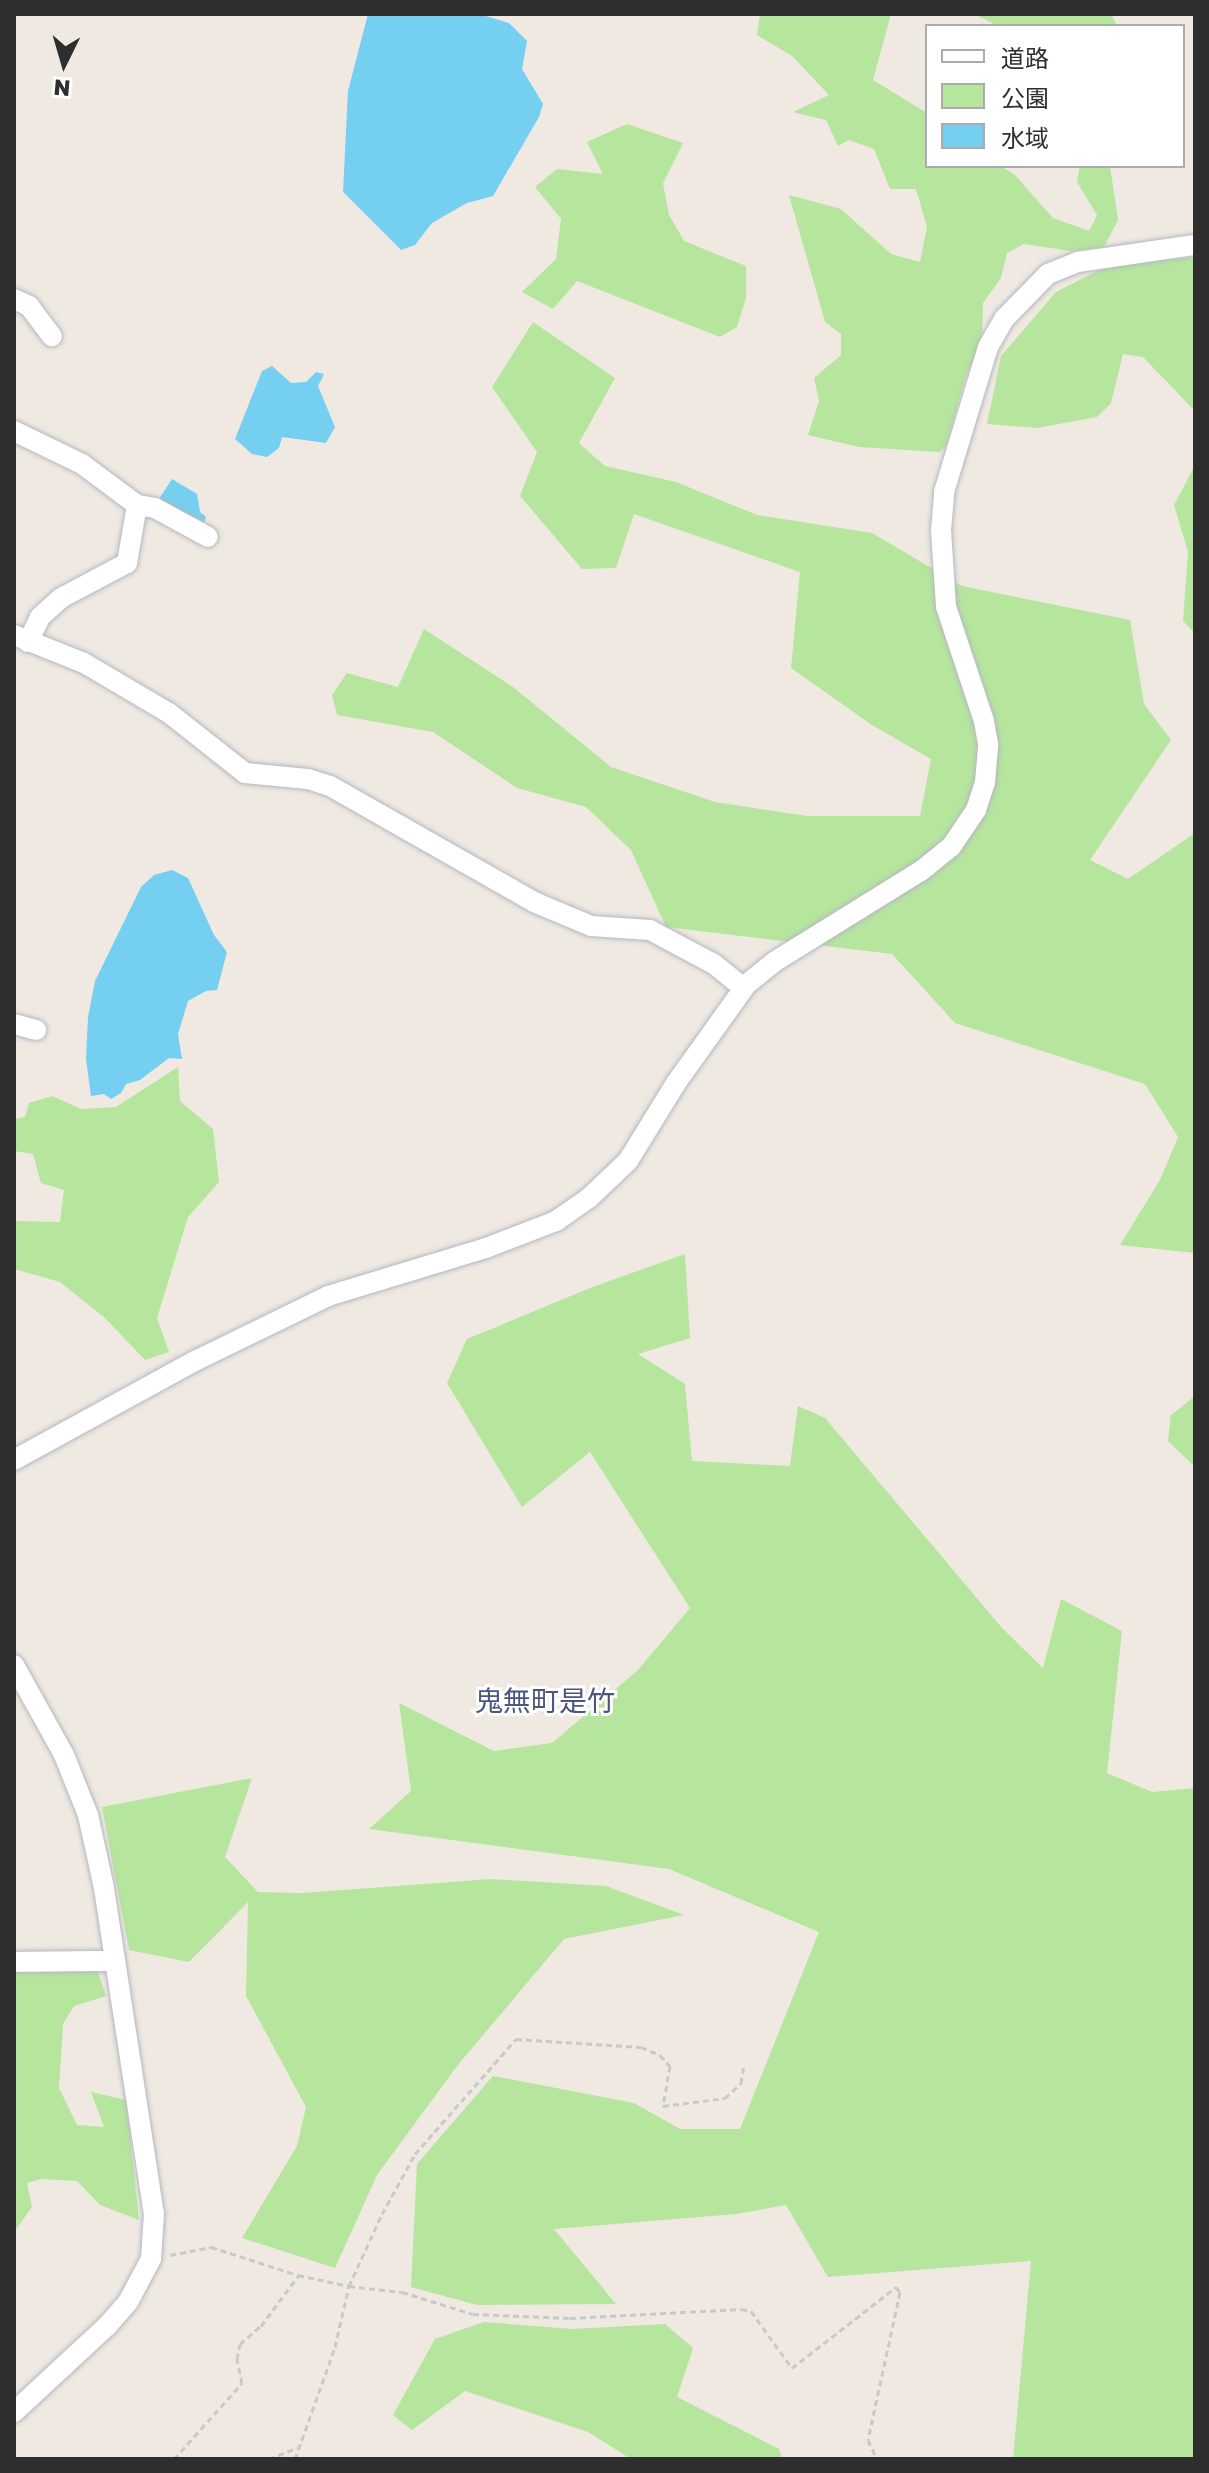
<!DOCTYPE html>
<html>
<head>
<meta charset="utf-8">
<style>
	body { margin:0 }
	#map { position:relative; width:1209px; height:2473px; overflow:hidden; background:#efe9e1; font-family:"Golos Text","Noto Sans JP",sans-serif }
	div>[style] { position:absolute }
	.green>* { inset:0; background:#b6e59e }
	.water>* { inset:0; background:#75cff0 }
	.path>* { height:3px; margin-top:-1.5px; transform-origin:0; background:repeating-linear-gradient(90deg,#c9c9c9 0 6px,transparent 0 10px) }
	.roads { filter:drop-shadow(0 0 2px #b4b7c1) drop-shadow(0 0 2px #b4b7c1) }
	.minor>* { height:20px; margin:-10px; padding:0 10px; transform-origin:10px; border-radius:10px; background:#fff }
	span { translate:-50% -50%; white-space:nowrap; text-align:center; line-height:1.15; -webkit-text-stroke:6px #fff; paint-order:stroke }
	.quarter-label { font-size:28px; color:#4d5680 }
	.frame { position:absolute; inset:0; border:16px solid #2e2e2e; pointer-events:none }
	.legend { position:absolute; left:925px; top:24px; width:260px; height:144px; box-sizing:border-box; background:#fff; border:2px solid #ababab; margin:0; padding:10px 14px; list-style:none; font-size:24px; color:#2e2e2e }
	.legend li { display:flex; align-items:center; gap:16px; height:40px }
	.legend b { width:40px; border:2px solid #ababab }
	.north { position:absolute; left:24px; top:24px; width:80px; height:80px; -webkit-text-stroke:6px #fff; paint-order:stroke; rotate:185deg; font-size:22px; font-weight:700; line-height:32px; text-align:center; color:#2e2e2e }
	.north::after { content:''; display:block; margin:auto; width:28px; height:36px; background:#2e2e2e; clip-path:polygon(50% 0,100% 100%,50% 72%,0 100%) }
</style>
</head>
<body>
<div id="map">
	<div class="green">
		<div style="clip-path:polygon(760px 14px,891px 14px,873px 80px,927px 113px,927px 166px,1001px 166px,1015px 175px,1053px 218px,1089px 231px,1097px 215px,1077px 182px,1080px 166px,1110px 166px,1118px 220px,1104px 247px,1071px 251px,1024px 244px,1007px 253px,1001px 278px,983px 303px,982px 339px,965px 379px,946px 446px,939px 452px,859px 447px,808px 435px,819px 401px,814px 378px,841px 355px,841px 334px,825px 322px,789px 195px,841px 209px,891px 254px,920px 262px,927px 227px,916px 189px,890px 189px,874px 149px,849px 140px,838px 146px,826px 120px,793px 112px,829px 95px,792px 56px,757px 35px)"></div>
		<div style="clip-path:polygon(974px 14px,1111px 14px,1117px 26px,998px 26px)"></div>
		<div style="clip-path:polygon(627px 124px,683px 143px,663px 183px,669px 215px,684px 241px,746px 266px,746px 298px,737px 327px,720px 337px,577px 281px,553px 309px,522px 292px,556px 259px,561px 219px,535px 187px,557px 169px,603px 174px,587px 142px)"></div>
		<div style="clip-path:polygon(1195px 257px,1195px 411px,1143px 357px,1123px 354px,1111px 403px,1097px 417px,1037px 428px,987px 424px,1001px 356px,1056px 292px,1107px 266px)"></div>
		<div style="clip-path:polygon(533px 322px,615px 378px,579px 443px,605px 466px,676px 482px,757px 515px,872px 533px,962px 586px,1130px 620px,1144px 704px,1171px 740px,1090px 860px,1128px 879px,1195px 833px,1195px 1253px,1120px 1245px,1160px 1180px,1178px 1137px,1145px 1084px,955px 1023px,892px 954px,666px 927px,631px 850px,586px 807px,517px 788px,433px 732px,337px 715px,332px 695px,347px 673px,398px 687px,424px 629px,513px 687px,611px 767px,715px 802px,807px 816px,920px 816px,931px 759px,872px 725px,791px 668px,800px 572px,634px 514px,616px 568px,582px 569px,520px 496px,537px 452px,492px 387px)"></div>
		<div style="clip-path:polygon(1195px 465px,1195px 633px,1183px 621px,1188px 552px,1174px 505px)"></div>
		<div style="clip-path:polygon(178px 1067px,180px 1101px,213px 1129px,219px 1182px,188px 1217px,157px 1318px,169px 1352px,145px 1360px,105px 1318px,60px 1282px,14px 1269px,14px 1221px,60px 1222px,64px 1190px,41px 1183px,33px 1154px,14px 1151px,14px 1119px,25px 1117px,29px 1103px,52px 1096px,81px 1109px,116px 1107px)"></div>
		<div style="clip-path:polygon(685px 1254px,690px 1338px,638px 1354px,685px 1384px,692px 1461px,790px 1466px,798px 1406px,825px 1418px,1002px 1628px,1043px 1668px,1061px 1599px,1122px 1631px,1107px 1773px,1152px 1792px,1195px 1788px,1195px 2459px,1013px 2459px,1031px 2261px,828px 2277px,786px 2205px,736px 2214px,554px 2229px,616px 2304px,477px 2305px,411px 2287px,417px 2164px,493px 2076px,634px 2103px,680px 2129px,740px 2129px,819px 1932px,669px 1869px,369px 1829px,411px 1791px,399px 1703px,494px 1751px,552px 1743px,637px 1671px,690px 1608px,590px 1452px,522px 1507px,447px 1383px,467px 1339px,590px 1288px)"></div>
		<div style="clip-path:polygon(1195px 1396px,1195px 1467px,1168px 1441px,1171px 1415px)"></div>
		<div style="clip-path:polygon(252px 1778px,225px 1857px,258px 1892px,303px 1893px,491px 1879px,606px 1886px,684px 1915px,564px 1939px,457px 2066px,377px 2175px,335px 2268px,242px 2238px,297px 2146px,306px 2107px,246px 1996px,248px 1902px,189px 1962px,129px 1950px,102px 1807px)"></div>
		<div style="clip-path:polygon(96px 1966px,106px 1996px,74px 2006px,63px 2024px,59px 2088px,77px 2125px,104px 2127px,91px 2092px,126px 2100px,139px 2220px,100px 2205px,77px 2181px,41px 2179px,27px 2183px,32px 2207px,14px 2232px,14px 1967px)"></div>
		<div style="clip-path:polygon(484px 2322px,573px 2329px,665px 2324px,693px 2348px,677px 2397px,779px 2449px,782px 2459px,631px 2459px,588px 2432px,465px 2391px,412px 2430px,393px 2415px,435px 2339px)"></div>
	</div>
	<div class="water">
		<div style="clip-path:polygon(368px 14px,479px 14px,509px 23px,527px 41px,522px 69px,543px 104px,539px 117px,493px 196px,467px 203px,432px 223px,415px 245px,401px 250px,343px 192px,348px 91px)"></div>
		<div style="clip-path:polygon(272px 366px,291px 383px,306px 382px,316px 372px,324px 374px,318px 386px,335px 427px,326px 443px,282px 437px,279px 448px,267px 457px,252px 454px,235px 439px,262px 371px)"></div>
		<div style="clip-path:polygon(172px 479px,197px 494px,200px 512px,206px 517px,204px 522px,159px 499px)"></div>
		<div style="clip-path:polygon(172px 870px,188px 878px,214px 935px,227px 952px,217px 990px,206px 991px,188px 1001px,178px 1034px,182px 1059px,169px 1058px,140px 1080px,126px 1084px,121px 1093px,111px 1099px,104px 1094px,91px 1096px,86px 1059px,88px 1017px,95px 981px,141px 887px,154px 875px)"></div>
	</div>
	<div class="path">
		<div style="left:170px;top:2255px;width:42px;rotate:-11deg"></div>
		<div style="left:211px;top:2247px;width:91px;rotate:17.8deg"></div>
		<div style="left:298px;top:2275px;width:52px;rotate:12.2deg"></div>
		<div style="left:349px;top:2286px;width:53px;rotate:6.5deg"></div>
		<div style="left:402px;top:2292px;width:74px;rotate:17.2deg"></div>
		<div style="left:473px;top:2314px;width:97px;rotate:2.4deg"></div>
		<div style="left:570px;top:2318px;width:171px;rotate:-3deg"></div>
		<div style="left:741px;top:2309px;width:10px;rotate:11deg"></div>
		<div style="left:751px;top:2311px;width:70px;rotate:54.3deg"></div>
		<div style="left:792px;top:2368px;width:132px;rotate:-37.9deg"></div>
		<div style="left:896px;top:2287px;width:6px;rotate:51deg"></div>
		<div style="left:900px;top:2292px;width:151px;rotate:102.2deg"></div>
		<div style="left:868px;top:2440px;width:21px;rotate:65deg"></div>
		<div style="left:174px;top:2459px;width:102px;rotate:-48.2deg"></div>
		<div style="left:242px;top:2383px;width:25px;rotate:-102deg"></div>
		<div style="left:237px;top:2359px;width:15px;rotate:-79deg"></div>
		<div style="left:240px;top:2344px;width:28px;rotate:-41deg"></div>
		<div style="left:261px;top:2326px;width:62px;rotate:-53.5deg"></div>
		<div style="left:269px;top:2459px;width:31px;rotate:-22deg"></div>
		<div style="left:295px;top:2459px;width:119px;rotate:-70.3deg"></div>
		<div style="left:335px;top:2347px;width:63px;rotate:-77.1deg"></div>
		<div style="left:349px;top:2286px;width:79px;rotate:-65.4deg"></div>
		<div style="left:382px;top:2214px;width:68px;rotate:-61.2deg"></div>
		<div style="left:415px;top:2154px;width:153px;rotate:-48.7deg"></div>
		<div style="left:516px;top:2039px;width:125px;rotate:3.7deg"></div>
		<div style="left:641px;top:2047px;width:21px;rotate:23deg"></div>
		<div style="left:660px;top:2055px;width:15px;rotate:48deg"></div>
		<div style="left:670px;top:2066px;width:41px;rotate:99.9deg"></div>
		<div style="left:663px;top:2106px;width:63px;rotate:-7.4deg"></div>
		<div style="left:725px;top:2098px;width:22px;rotate:-43deg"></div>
		<div style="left:741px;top:2083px;width:20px;rotate:-81deg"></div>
	</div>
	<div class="roads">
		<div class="minor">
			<div style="left:14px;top:299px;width:17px;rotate:25deg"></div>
			<div style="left:29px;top:306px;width:38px;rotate:53deg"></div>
			<div style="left:14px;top:431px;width:76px;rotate:25.9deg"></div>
			<div style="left:82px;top:464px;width:69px;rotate:36.7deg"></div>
			<div style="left:137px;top:505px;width:18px;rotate:9deg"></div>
			<div style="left:155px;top:508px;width:60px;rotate:28.7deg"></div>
			<div style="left:14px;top:635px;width:75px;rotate:21.8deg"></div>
			<div style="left:84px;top:663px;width:99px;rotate:30.5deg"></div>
			<div style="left:169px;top:713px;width:97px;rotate:38.3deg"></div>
			<div style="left:245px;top:773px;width:63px;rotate:5.4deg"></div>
			<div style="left:308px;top:779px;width:23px;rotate:18deg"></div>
			<div style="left:330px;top:786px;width:235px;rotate:29.6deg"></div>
			<div style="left:534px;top:902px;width:62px;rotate:22.8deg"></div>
			<div style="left:591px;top:926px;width:59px;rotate:3.9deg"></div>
			<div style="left:650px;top:930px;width:72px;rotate:28deg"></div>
			<div style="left:714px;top:964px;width:38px;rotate:39deg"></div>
			<div style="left:28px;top:642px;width:28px;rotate:-64deg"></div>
			<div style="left:40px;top:617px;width:28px;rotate:-42deg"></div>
			<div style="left:61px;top:598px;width:75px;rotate:-27.9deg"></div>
			<div style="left:127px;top:563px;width:59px;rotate:-80.2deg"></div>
			<div style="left:14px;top:1024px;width:23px;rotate:15deg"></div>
			<div style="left:14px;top:1460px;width:206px;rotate:-28.7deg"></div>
			<div style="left:195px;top:1361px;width:148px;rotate:-26deg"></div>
			<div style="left:328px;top:1296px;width:165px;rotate:-16.9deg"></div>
			<div style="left:486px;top:1248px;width:75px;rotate:-21.1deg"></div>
			<div style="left:556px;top:1221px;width:40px;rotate:-34.9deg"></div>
			<div style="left:589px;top:1198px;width:54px;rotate:-43.5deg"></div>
			<div style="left:628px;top:1161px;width:92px;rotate:-58.4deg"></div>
			<div style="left:676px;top:1083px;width:122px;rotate:-54.4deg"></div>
			<div style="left:747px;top:984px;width:35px;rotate:-39deg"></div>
			<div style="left:774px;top:962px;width:173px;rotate:-31.8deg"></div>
			<div style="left:921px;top:871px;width:38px;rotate:-39deg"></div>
			<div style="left:951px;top:847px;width:45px;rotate:-56deg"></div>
			<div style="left:976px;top:810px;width:29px;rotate:-72deg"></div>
			<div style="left:985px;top:782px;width:38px;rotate:-85deg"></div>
			<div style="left:988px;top:744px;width:23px;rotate:-100deg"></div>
			<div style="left:984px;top:721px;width:120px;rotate:-108.4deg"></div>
			<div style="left:946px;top:607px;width:77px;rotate:-93.7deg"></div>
			<div style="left:941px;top:530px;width:38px;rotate:-85deg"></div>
			<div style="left:944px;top:492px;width:152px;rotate:-73.1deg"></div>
			<div style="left:988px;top:347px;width:34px;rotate:-60deg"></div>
			<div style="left:1005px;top:318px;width:62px;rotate:-45.7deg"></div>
			<div style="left:1048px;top:274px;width:32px;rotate:-22deg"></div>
			<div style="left:1078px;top:262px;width:118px;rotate:-8.3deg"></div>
			<div style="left:14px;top:1665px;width:103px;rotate:60.9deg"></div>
			<div style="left:64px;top:1755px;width:65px;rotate:68.2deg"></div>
			<div style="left:88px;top:1815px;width:75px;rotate:77.6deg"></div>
			<div style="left:104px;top:1888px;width:329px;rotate:81.3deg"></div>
			<div style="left:154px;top:2213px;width:46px;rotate:93.7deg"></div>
			<div style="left:151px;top:2259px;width:49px;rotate:118.1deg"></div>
			<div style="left:128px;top:2302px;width:32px;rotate:131deg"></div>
			<div style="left:107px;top:2326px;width:127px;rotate:137.2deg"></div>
			<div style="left:14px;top:1962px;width:101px;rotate:-0.6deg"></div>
		</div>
	</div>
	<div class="quarter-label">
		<span style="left:545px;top:1701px">鬼無町是竹</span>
	</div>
	<div class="frame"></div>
	<ul class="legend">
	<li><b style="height:10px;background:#fff"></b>道路</li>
	<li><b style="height:22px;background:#b6e59e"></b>公園</li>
	<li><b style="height:22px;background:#75cff0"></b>水域</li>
	</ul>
	<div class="north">N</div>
</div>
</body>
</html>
